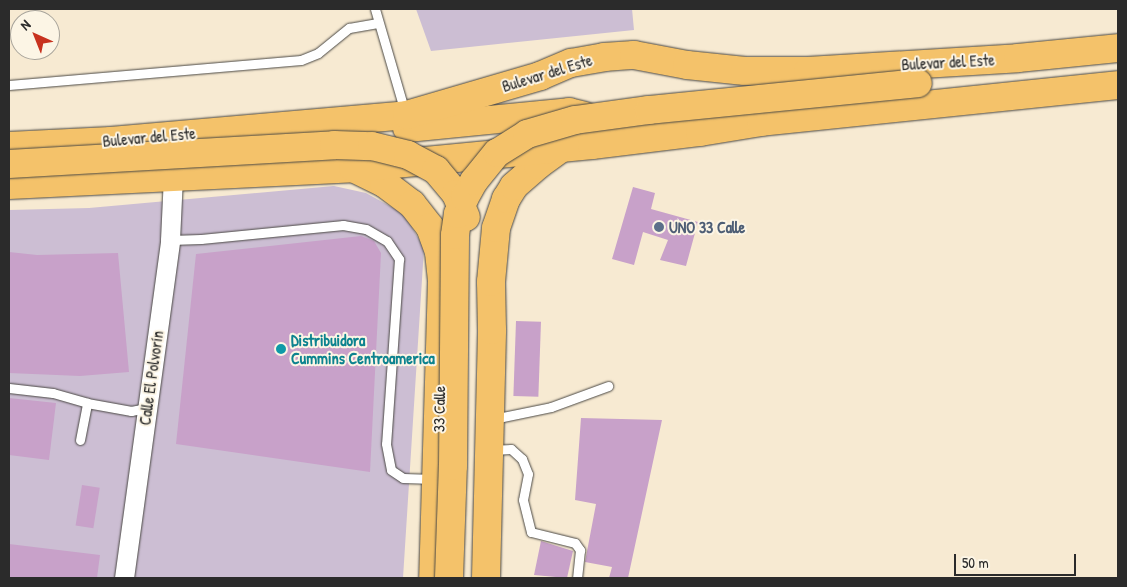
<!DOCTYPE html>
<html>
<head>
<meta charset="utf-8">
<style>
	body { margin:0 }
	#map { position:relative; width:1127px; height:587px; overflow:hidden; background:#f7ead2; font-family:"Patrick Hand",sans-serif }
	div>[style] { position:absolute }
	.industrial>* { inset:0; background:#ccbed3 }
	.building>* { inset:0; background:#c8a1c9; transform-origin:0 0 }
	.roads { filter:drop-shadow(0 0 1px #4a4844) drop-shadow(0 0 1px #4a4844) }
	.service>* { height:9px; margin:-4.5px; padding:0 4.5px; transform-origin:4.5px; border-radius:4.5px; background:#fff }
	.minor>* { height:19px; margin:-9.5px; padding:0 9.5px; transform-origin:9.5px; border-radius:9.5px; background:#fff }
	.primary>* { height:28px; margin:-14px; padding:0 14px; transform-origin:14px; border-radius:14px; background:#f4c26a }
	.trunk>* { height:28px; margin:-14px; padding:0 14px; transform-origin:14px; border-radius:14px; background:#f4c26a }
	.bridges { filter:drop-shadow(0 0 1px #4a4844) drop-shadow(0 0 1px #4a4844) }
	.trunk-bridge>* { height:28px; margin:-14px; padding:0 14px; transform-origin:14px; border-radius:14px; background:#f4c26a }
	.dots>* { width:14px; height:14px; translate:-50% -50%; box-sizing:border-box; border:2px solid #fcf5e5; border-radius:50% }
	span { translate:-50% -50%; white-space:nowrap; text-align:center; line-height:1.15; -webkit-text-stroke:4px #fcf5e5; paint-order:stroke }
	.street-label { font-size:16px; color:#2b2b2b }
	.service-label { font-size:16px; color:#4e5e75; font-weight:700 }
	.left { translate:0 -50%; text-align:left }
	.culture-label { font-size:16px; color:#0d838f; font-weight:700 }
	.frame { position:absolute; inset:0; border:10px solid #2b2b2b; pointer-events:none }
	.north { position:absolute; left:10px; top:10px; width:50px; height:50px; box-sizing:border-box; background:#fcf5e5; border:1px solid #a8a49b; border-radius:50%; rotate:316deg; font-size:14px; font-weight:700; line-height:20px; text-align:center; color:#2b2b2b }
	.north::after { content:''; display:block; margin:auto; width:18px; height:22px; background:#c8321e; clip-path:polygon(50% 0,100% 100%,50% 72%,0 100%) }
	.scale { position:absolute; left:954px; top:554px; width:122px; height:22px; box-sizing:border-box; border:2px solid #2b2b2b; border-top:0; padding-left:6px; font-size:15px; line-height:18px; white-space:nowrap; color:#2b2b2b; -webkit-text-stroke:4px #fcf5e5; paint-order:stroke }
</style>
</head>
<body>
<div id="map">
	<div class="industrial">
		<div style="clip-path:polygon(416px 9px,632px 9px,634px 30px,431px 51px)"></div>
		<div style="clip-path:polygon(334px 186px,366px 193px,404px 214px,424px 248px,403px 578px,9px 578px,9px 210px,89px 208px)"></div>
	</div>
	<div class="building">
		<div style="clip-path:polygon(633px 187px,655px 193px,651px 209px,698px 222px,686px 266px,660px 260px,668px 240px,643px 232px,634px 265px,612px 259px)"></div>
		<div style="clip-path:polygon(361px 236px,374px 241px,381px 253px,370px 472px,176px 444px,196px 254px)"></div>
		<div style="clip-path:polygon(9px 252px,37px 255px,118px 253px,129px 372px,80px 376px,9px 373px)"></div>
		<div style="left:516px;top:321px;width:25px;height:75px;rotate:2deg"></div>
		<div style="clip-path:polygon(9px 398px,56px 403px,49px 460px,9px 455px)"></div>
		<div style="clip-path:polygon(581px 418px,662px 420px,628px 578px,609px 578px,612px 567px,585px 562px,596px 504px,575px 500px)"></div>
		<div style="left:82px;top:485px;width:18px;height:41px;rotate:9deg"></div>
		<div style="clip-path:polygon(541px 541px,573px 551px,567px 578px,534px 575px)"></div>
		<div style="clip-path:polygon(9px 544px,100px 555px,97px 578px,9px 578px)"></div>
	</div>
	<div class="roads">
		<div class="service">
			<div style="left:375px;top:9px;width:107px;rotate:73.8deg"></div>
			<div style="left:9px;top:85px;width:293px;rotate:-4.9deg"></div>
			<div style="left:301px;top:60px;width:18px;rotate:-22deg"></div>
			<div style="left:318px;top:53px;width:40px;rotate:-39deg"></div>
			<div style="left:349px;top:28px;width:29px;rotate:-10deg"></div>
			<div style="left:170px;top:240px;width:31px;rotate:-2deg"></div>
			<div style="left:201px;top:239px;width:143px;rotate:-5.6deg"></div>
			<div style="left:343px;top:225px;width:23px;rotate:10deg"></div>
			<div style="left:366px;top:229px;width:24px;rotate:30deg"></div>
			<div style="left:387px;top:241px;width:22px;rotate:56deg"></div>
			<div style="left:399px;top:259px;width:185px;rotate:94deg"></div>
			<div style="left:386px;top:444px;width:26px;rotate:79deg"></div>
			<div style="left:391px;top:470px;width:14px;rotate:34deg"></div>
			<div style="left:403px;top:478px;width:31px;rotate:2deg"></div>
			<div style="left:9px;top:388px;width:44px;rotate:6.5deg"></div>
			<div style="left:53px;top:393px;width:35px;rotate:16deg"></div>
			<div style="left:87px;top:403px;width:45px;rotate:10.3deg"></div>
			<div style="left:131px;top:411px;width:15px;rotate:-11deg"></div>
			<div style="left:493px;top:419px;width:59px;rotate:-11.7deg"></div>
			<div style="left:551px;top:407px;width:61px;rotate:-20.2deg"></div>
			<div style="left:80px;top:440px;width:38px;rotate:-79deg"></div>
			<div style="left:492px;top:450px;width:19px;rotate:-3deg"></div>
			<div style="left:511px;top:449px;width:15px;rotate:42deg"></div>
			<div style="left:522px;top:459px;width:16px;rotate:68deg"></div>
			<div style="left:528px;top:474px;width:26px;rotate:101deg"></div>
			<div style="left:523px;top:500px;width:33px;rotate:76deg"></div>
			<div style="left:531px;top:532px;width:45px;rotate:14deg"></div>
			<div style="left:575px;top:543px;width:9px;rotate:54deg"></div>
			<div style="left:580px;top:550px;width:28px;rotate:96deg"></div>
		</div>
		<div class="minor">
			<div style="left:124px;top:578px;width:341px;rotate:-82.2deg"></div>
			<div style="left:170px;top:240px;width:64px;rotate:-87.3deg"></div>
		</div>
		<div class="primary">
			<div style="left:353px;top:168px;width:34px;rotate:26deg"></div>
			<div style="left:384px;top:183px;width:35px;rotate:37deg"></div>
			<div style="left:412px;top:204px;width:29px;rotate:52deg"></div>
			<div style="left:430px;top:227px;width:27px;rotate:70deg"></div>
			<div style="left:439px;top:252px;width:29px;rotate:84deg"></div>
			<div style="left:442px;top:281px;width:297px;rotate:91.7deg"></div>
			<div style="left:486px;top:578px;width:248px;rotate:-88.6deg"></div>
			<div style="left:492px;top:330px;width:48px;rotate:-91.2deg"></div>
			<div style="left:491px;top:282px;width:54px;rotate:-84.7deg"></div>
			<div style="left:496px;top:228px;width:31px;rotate:-71deg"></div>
			<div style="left:506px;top:199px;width:15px;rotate:-58deg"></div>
			<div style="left:514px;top:186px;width:32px;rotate:-41deg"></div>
			<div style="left:538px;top:165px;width:29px;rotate:-36deg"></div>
		</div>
		<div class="trunk">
			<div style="left:407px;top:128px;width:163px;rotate:-5.6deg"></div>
			<div style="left:569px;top:112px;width:16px;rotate:14deg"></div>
			<div style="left:9px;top:146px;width:102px;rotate:-2.8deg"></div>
			<div style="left:111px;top:141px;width:297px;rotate:-5deg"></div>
			<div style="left:407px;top:115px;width:139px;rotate:-16.3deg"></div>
			<div style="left:540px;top:76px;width:34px;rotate:-23deg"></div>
			<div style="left:571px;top:63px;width:34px;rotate:-10deg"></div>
			<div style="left:604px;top:57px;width:30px;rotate:-4deg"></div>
			<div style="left:634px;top:55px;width:54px;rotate:10.7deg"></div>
			<div style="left:687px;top:65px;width:58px;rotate:5.9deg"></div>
			<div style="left:745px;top:71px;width:63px"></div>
			<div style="left:808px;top:71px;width:210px;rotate:-3.5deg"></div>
			<div style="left:1018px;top:58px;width:100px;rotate:-5.7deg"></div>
			<div style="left:9px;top:185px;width:344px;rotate:-2.8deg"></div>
			<div style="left:353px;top:168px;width:240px;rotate:-5.5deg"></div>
			<div style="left:592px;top:145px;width:109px;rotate:-6.9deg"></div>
			<div style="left:700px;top:132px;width:62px;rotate:-9.3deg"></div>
			<div style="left:761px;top:122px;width:359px;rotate:-5.9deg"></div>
		</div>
	</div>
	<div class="bridges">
		<div class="trunk-bridge">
			<div style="left:9px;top:164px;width:326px;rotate:-3.3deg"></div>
			<div style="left:334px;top:145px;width:38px;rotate:2deg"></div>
			<div style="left:372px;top:146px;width:37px;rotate:14deg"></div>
			<div style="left:408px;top:155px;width:32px;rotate:28deg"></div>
			<div style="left:436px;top:170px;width:31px;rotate:50deg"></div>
			<div style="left:456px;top:194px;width:25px;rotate:67deg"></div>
			<div style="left:449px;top:578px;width:112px;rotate:-88deg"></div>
			<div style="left:453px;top:466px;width:231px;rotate:-89.5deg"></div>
			<div style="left:455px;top:235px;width:21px;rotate:-82deg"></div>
			<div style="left:458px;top:214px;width:18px;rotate:-68deg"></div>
			<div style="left:465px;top:197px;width:18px;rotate:-61deg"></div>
			<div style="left:474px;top:181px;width:36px;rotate:-51deg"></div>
			<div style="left:497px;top:153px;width:36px;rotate:-32deg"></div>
			<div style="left:527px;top:134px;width:50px;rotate:-16.3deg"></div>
			<div style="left:575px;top:120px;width:75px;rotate:-7.7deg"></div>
			<div style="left:649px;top:110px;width:270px;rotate:-5.7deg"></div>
		</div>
	</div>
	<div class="dots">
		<div style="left:659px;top:227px;background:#5c6f8a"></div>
		<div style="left:281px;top:349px;background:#0f9aa8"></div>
	</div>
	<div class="street-label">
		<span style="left:948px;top:62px;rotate:-3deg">Bulevar del Este</span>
		<span style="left:547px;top:73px;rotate:-17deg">Bulevar del Este</span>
		<span style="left:149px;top:137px;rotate:-5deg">Bulevar del Este</span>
		<span style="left:151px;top:378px;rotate:-82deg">Calle El Polvorín</span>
		<span style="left:439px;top:409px;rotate:-89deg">33 Calle</span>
	</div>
	<div class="service-label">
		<span class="left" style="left:669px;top:227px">UNO 33 Calle</span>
	</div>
	<div class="culture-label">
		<span class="left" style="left:291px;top:349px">Distribuidora<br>Cummins Centroamerica</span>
	</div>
	<div class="frame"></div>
	<div class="north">N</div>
	<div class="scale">50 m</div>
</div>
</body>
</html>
